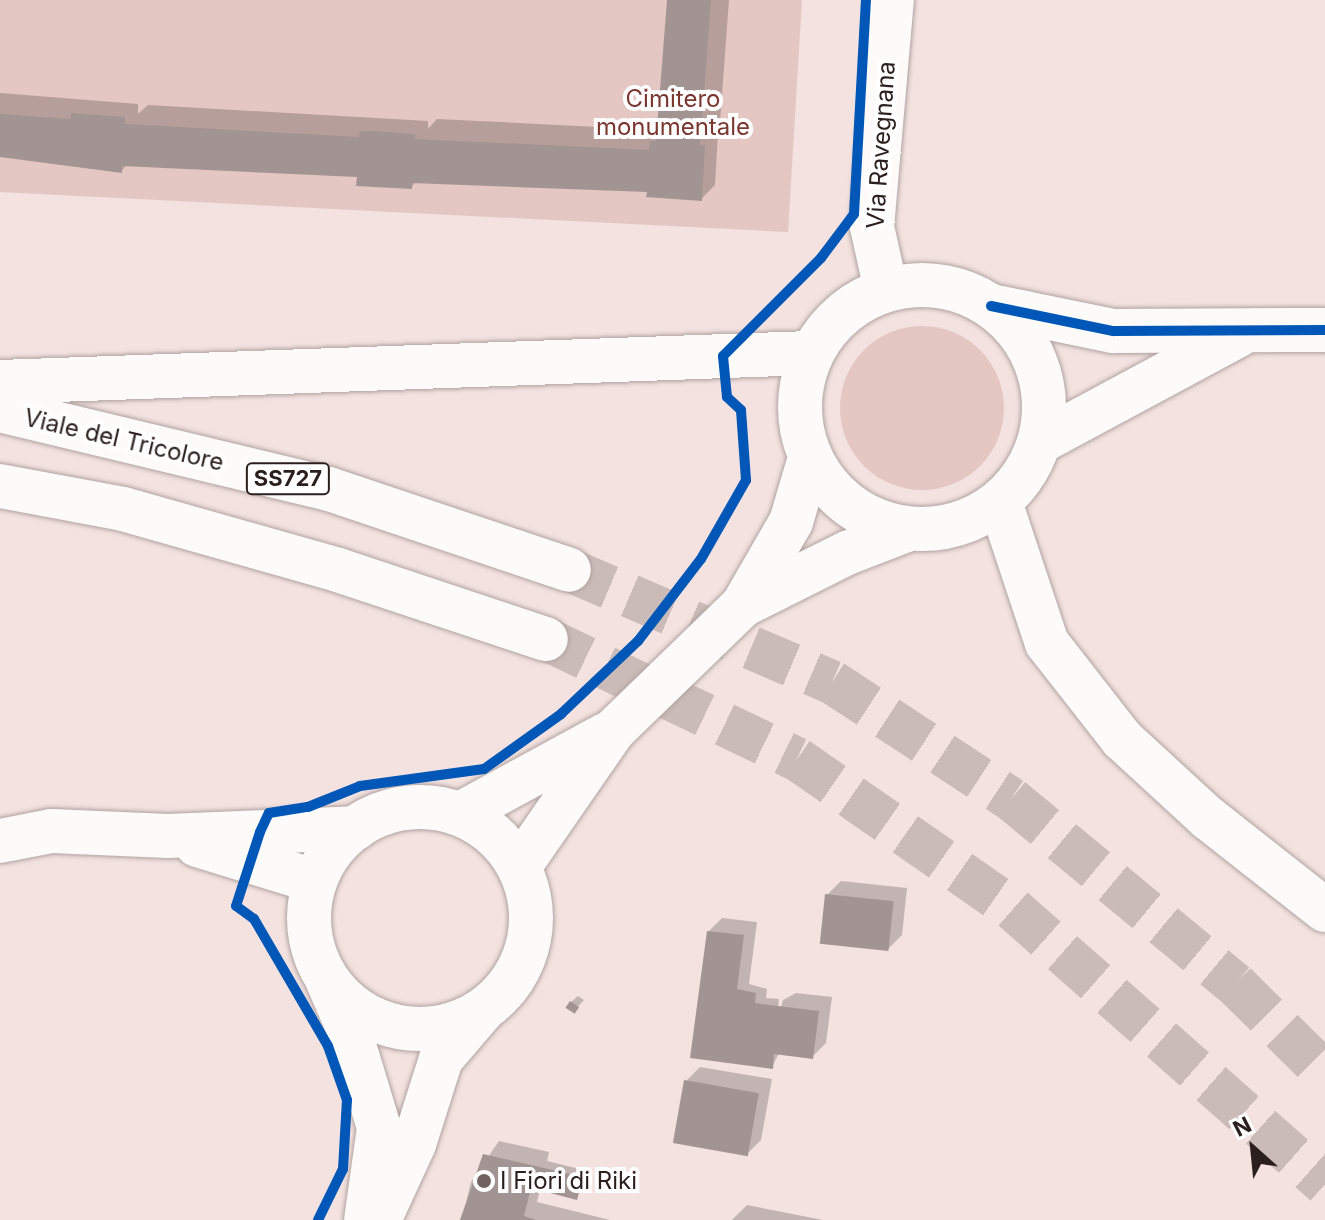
<!DOCTYPE html>
<html>
<head>
<meta charset="utf-8">
<style>
	body { margin:0 }
	#map { position:relative; width:1325px; height:1220px; overflow:hidden; background:#f3e2df; font-family:Inter,sans-serif }
	div>[style] { position:absolute }
	.green>* { inset:0; background:#e4c6c2 }
	.round { border-radius:50% }
	.shadow>* { inset:0; background:#0003 }
	.building>* { inset:0; background:#a19492; transform-origin:0 0 }
	.trunk-tunnel>* { height:44px; margin-top:-22px; transform-origin:0; background:repeating-linear-gradient(90deg,#cbbbb8 0 44px,transparent 0 66px) }
	.roads { filter:drop-shadow(0 0 2px #b0a3a1) drop-shadow(0 0 2px #b0a3a1) }
	.tertiary>* { height:44px; margin:-22px; padding:0 22px; transform-origin:22px; border-radius:22px; background:#fdfbfa }
	.secondary>* { height:44px; margin:-22px; padding:0 22px; transform-origin:22px; border-radius:22px; background:#fdfbfa }
	.primary>* { height:44px; margin:-22px; padding:0 22px; transform-origin:22px; border-radius:22px; background:#fdfbfa }
	.primary>.ring { margin:-22px; padding:0; box-sizing:content-box; background:none; border:44px solid #fdfbfa; border-radius:50% }
	.trunk>* { height:44px; margin:-22px; padding:0 22px; transform-origin:22px; border-radius:22px; background:#fdfbfa }
	.cycleway>* { height:10px; margin:-5px; padding:0 5px; transform-origin:5px; border-radius:5px; background:#0057b8 }
	.dots>* { width:22px; height:22px; translate:-50% -50%; box-sizing:border-box; border:4px solid #fff; border-radius:50% }
	span { translate:-50% -50%; white-space:nowrap; text-align:center; line-height:1.15; -webkit-text-stroke:8px #fff; paint-order:stroke }
	.shield-label span { padding:2px 6px; background:#fff; border:2px solid; border-radius:6px; -webkit-text-stroke-width:0 }
	.shield-label { font-size:22px; color:#2a1f1d; font-weight:700 }
	.park-label { font-size:24px; color:#7a3730 }
	.street-label { font-size:24px; color:#2a1f1d }
	.poi-label { font-size:24px; color:#2a1f1d }
	.left { translate:0 -50%; text-align:left }
	.north { position:absolute; left:1213px; top:1108px; width:80px; height:80px; -webkit-text-stroke:6px #fff; paint-order:stroke; rotate:333deg; font-size:22px; font-weight:700; line-height:32px; text-align:center; color:#2a1f1d }
	.north::after { content:''; display:block; margin:auto; width:28px; height:36px; background:#2a1f1d; clip-path:polygon(50% 0,100% 100%,50% 72%,0 100%) }
</style>
</head>
<body>
<div id="map">
	<div class="green">
		<div style="clip-path:polygon(0 0,802px 0,788px 232px,0 192px)"></div>
		<div class="round" style="left:840px;top:326px;width:164px;height:164px"></div>
	</div>
	<div class="shadow">
		<div style="clip-path:polygon(669px 0,729px 0,720px 122px,711px 131px,718px 132px,715px 185px,701px 199px,648px 190px,417px 181px,411px 187px,359px 175px,128px 164px,121px 171px,0 155px,0 93px,138px 104px,138px 114px,148px 105px,428px 121px,428px 129px,437px 119px,659px 130px)"></div>
		<div style="clip-path:polygon(841px 881px,907px 888px,902px 935px,888px 949px,827px 895px)"></div>
		<div style="clip-path:polygon(722px 918px,757px 922px,749px 984px,767px 989px,766px 998px,779px 999px,776px 1026px,783px 1000px,796px 993px,832px 997px,826px 1043px,812px 1057px,779px 1053px,772px 1067px,708px 932px)"></div>
		<div style="clip-path:polygon(578px 996px,584px 1000px,574px 1011px,571px 1002px)"></div>
		<div style="clip-path:polygon(700px 1067px,772px 1079px,761px 1140px,747px 1154px,686px 1081px)"></div>
		<div style="clip-path:polygon(499px 1141px,549px 1152px,547px 1161px,588px 1171px,577px 1198px,540px 1189px,537px 1202px,610px 1220px,462px 1220px,471px 1182px)"></div>
		<div style="clip-path:polygon(747px 1205px,823px 1220px,732px 1220px)"></div>
	</div>
	<div class="building">
		<div style="clip-path:polygon(667px 0,711px 0,700px 145px,705px 145px,702px 201px,646px 197px,647px 192px,412px 183px,412px 189px,356px 186px,357px 177px,122px 166px,122px 173px,0 157px,0 114px,70px 119px,71px 113px,125px 117px,125px 124px,359px 137px,360px 131px,370px 131px,415px 134px,415px 139px,649px 150px,650px 141px,656px 141px)"></div>
		<div style="left:825px;top:894px;width:69px;height:50px;rotate:6deg"></div>
		<div style="clip-path:polygon(707px 931px,744px 935px,737px 989px,756px 993px,755px 1003px,819px 1011px,813px 1059px,774px 1054px,773px 1069px,690px 1058px)"></div>
		<div style="left:570px;top:1001px;width:11px;height:8px;rotate:34deg"></div>
		<div style="left:684px;top:1080px;width:76px;height:64px;rotate:10deg"></div>
		<div style="clip-path:polygon(483px 1154px,583px 1177px,577px 1200px,531px 1188px,524px 1216px,536px 1220px,460px 1220px)"></div>
	</div>
	<div class="trunk-tunnel">
		<div style="left:569px;top:570px;width:286px;rotate:23.1deg"></div>
		<div style="left:832px;top:682px;width:214px;rotate:33.2deg"></div>
		<div style="left:1011px;top:799px;width:291px;rotate:39.6deg"></div>
		<div style="left:1235px;top:984px;width:127px;rotate:44.7deg"></div>
		<div style="left:546px;top:639px;width:278px;rotate:25.6deg"></div>
		<div style="left:797px;top:759px;width:263px;rotate:34.8deg"></div>
		<div style="left:1013px;top:909px;width:416px;rotate:41.4deg"></div>
	</div>
	<div class="roads">
		<div class="tertiary">
			<div style="left:991px;top:306px;width:125px;rotate:11.6deg"></div>
			<div style="left:1113px;top:331px;width:212px;rotate:-0.3deg"></div>
			<div style="left:1040px;top:442px;width:226px;rotate:-28.3deg"></div>
		</div>
		<div class="secondary">
			<div style="left:328px;top:982px;width:58px;rotate:66.5deg"></div>
			<div style="left:351px;top:1035px;width:97px;rotate:73.2deg"></div>
			<div style="left:379px;top:1128px;width:93px;rotate:98deg"></div>
			<div style="left:380px;top:1218px;width:81px;rotate:-65.3deg"></div>
			<div style="left:414px;top:1144px;width:89px;rotate:-72.4deg"></div>
			<div style="left:441px;top:1059px;width:63px;rotate:-49.5deg"></div>
		</div>
		<div class="primary">
			<div class="ring" style="left:800px;top:285px;width:200px;height:200px"></div>
			<div style="left:886px;top:290px;width:65px;rotate:-102.5deg"></div>
			<div style="left:872px;top:227px;width:228px;rotate:-85deg"></div>
			<div style="left:743px;top:605px;width:116px;rotate:-26.6deg"></div>
			<div style="left:847px;top:553px;width:66px;rotate:-21.2deg"></div>
			<div class="ring" style="left:309px;top:807px;width:178px;height:178px"></div>
			<div style="left:460px;top:814px;width:165px;rotate:-28.6deg"></div>
			<div style="left:519px;top:867px;width:165px;rotate:-55.3deg"></div>
			<div style="left:613px;top:731px;width:181px;rotate:-44.1deg"></div>
			<div style="left:743px;top:605px;width:96px;rotate:-60deg"></div>
			<div style="left:791px;top:522px;width:67px;rotate:-73.5deg"></div>
		</div>
		<div class="trunk">
			<div style="left:0;top:382px;width:812px;rotate:-2.05deg"></div>
			<div style="left:0;top:410px;width:338px;rotate:13.5deg"></div>
			<div style="left:329px;top:489px;width:253px;rotate:18.6deg"></div>
			<div style="left:0;top:486px;width:125px;rotate:10.6deg"></div>
			<div style="left:123px;top:509px;width:223px;rotate:15.8deg"></div>
			<div style="left:338px;top:570px;width:219px;rotate:18.4deg"></div>
			<div style="left:1000px;top:502px;width:149px;rotate:71.6deg"></div>
			<div style="left:1047px;top:643px;width:122px;rotate:52deg"></div>
			<div style="left:1122px;top:739px;width:117px;rotate:42.6deg"></div>
			<div style="left:1208px;top:818px;width:149px;rotate:38.2deg"></div>
			<div style="left:0;top:841px;width:53px;rotate:-10.9deg"></div>
			<div style="left:52px;top:831px;width:116px;rotate:2.5deg"></div>
			<div style="left:168px;top:836px;width:188px;rotate:-2.4deg"></div>
			<div style="left:197px;top:845px;width:123px;rotate:17deg"></div>
		</div>
	</div>
	<div class="cycleway">
		<div style="left:991px;top:306px;width:125px;rotate:11.6deg"></div>
		<div style="left:1113px;top:331px;width:212px;rotate:-0.3deg"></div>
		<div style="left:318px;top:1220px;width:57px;rotate:-63.9deg"></div>
		<div style="left:343px;top:1169px;width:69px;rotate:-86.7deg"></div>
		<div style="left:347px;top:1100px;width:57px;rotate:-109.4deg"></div>
		<div style="left:328px;top:1046px;width:147px;rotate:-120.2deg"></div>
		<div style="left:254px;top:919px;width:22px;rotate:-144deg"></div>
		<div style="left:236px;top:906px;width:78px;rotate:-72deg"></div>
		<div style="left:260px;top:832px;width:21px;rotate:-65deg"></div>
		<div style="left:269px;top:813px;width:39px;rotate:-9deg"></div>
		<div style="left:308px;top:807px;width:56px;rotate:-22deg"></div>
		<div style="left:360px;top:786px;width:125px;rotate:-7.8deg"></div>
		<div style="left:484px;top:769px;width:95px;rotate:-35.5deg"></div>
		<div style="left:561px;top:714px;width:106px;rotate:-43.5deg"></div>
		<div style="left:638px;top:641px;width:103px;rotate:-52.5deg"></div>
		<div style="left:701px;top:559px;width:91px;rotate:-60.3deg"></div>
		<div style="left:746px;top:480px;width:70px;rotate:-94.1deg"></div>
		<div style="left:741px;top:410px;width:19px;rotate:-137deg"></div>
		<div style="left:727px;top:397px;width:41px;rotate:-95.6deg"></div>
		<div style="left:723px;top:356px;width:139px;rotate:-45deg"></div>
		<div style="left:821px;top:258px;width:55px;rotate:-53.1deg"></div>
		<div style="left:854px;top:214px;width:214px;rotate:-86.8deg"></div>
	</div>
	<div class="dots">
		<div style="left:484px;top:1181px;background:#706361"></div>
	</div>
	<div class="shield-label">
		<span style="left:288px;top:479px">SS727</span>
	</div>
	<div class="park-label">
		<span style="left:673px;top:113px">Cimitero<br>monumentale</span>
	</div>
	<div class="street-label">
		<span style="left:881px;top:145px;rotate:-86deg">Via Ravegnana</span>
		<span style="left:124px;top:440px;rotate:13deg">Viale del Tricolore</span>
	</div>
	<div class="poi-label">
		<span class="left" style="left:500px;top:1181px">I Fiori di Riki</span>
	</div>
	<div class="north">N</div>
</div>
</body>
</html>
